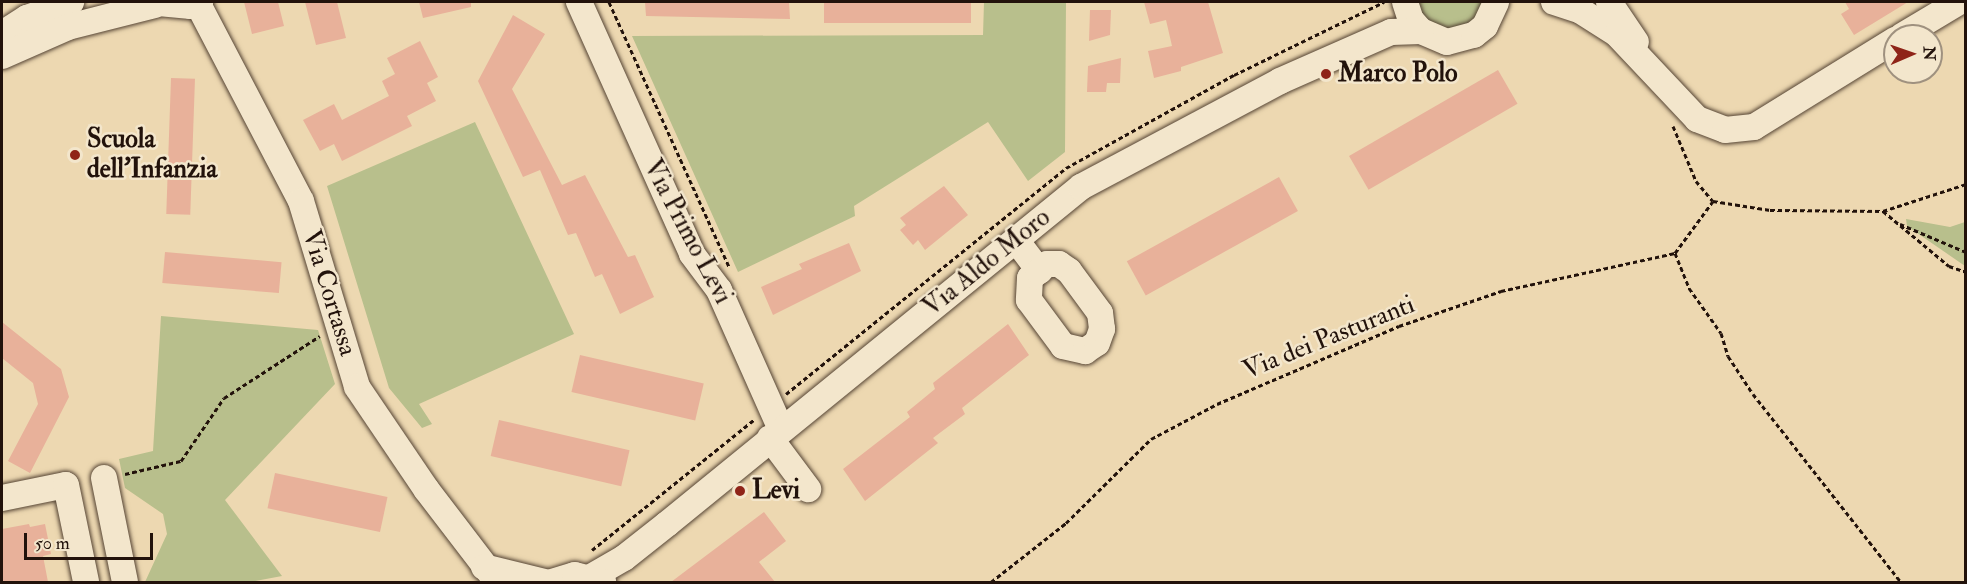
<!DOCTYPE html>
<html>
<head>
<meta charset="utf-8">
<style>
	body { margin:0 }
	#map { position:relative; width:1967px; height:584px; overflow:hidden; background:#edd8b1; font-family:"IM FELL Double Pica",serif }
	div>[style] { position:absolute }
	.green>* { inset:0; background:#b8bf8c }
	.building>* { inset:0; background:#e8b19a; transform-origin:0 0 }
	.path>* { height:3px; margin-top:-1.5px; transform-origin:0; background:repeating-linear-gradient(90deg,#22120b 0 4.5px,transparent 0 7.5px) }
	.roads { filter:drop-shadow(0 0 2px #554434) drop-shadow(0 0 2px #554434) }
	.minor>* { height:26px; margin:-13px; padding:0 13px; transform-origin:13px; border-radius:13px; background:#f3e6cc }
	.dots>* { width:16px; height:16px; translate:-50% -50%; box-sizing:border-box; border:3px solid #f3e6cc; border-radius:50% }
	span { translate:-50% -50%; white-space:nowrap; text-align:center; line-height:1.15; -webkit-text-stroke:5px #f3e6cc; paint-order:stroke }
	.poi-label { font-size:26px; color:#22120b; font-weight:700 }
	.left { translate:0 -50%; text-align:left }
	.street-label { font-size:26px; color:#22120b }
	.frame { position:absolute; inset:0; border:3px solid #22120b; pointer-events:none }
	.north { position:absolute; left:1883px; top:24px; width:60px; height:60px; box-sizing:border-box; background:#f3e6cc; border:2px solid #9f917f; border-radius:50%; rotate:88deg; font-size:16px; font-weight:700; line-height:24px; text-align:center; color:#22120b }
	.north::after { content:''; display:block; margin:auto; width:21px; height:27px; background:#8f2418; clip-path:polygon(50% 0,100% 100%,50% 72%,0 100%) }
	.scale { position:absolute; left:24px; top:533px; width:129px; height:27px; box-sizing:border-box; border:3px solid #22120b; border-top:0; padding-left:8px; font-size:18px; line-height:21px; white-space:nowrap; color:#22120b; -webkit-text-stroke:4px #f3e6cc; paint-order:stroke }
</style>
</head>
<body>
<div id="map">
	<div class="green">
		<div style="clip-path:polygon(984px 2px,1066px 2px,1065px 152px,1028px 181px,988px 122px,854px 206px,855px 216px,738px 272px,632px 36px,983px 35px)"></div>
		<div style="clip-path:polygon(1417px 2px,1485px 2px,1475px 21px,1456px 31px,1435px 27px,1420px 12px)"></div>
		<div style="clip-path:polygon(475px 122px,574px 334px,419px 404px,432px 424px,422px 428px,389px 388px,327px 186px)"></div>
		<div style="clip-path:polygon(1906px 219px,1950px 227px,1965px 222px,1965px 266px,1907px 226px)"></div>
		<div style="clip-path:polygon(161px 316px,318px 330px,335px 384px,225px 500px,282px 576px,250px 582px,145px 582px,167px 534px,163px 514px,125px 488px,119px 459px,153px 451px)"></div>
	</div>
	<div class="building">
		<div style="clip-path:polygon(244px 2px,278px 2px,284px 26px,252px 34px)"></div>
		<div style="clip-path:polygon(305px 2px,337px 2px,346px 38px,316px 45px)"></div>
		<div style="clip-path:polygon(419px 2px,471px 2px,471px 7px,423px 18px)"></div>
		<div style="clip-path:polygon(645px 2px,789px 2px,790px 19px,646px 16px)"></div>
		<div style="left:824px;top:2px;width:147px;height:21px"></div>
		<div style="clip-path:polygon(1144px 2px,1208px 2px,1223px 53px,1181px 67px,1181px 71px,1154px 78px,1148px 51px,1172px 46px,1166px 20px,1150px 24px)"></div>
		<div style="clip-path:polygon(1845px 2px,1908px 2px,1854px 35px,1841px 14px,1849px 9px)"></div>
		<div style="clip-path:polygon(1090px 10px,1111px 10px,1110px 35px,1089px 41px)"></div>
		<div style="clip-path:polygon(513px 15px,545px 34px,512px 89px,562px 185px,585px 175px,628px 257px,635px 255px,654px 297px,620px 314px,602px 274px,595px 277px,576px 233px,568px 235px,540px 170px,523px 177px,478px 81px)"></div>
		<div style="clip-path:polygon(420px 41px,438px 77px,427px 83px,436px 101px,407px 116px,412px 126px,342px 161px,334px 144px,320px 151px,303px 120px,334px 104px,342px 120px,389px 96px,382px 81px,395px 74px,387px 58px)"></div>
		<div style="clip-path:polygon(1121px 58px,1120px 83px,1107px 83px,1106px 92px,1087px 92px,1088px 66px)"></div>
		<div style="left:1498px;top:70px;width:39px;height:172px;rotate:60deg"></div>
		<div style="left:171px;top:78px;width:24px;height:136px;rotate:2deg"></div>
		<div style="left:1279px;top:177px;width:39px;height:174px;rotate:61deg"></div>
		<div style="clip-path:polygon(944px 186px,968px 215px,925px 250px,918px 240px,913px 245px,900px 230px,906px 225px,900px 218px)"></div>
		<div style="clip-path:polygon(849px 243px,861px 271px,773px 315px,761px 287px,802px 269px,799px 264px)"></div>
		<div style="left:165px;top:252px;width:117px;height:31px;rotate:5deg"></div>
		<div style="clip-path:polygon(2px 322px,61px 369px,69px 397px,30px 473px,8px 461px,38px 404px,33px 383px,2px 358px)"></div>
		<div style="clip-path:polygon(1008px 324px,1029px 355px,962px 408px,965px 414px,933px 438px,938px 443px,865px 501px,843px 469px,910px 417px,907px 412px,935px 389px,933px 383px)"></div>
		<div style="left:580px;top:355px;width:127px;height:38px;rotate:13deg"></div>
		<div style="left:499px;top:420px;width:134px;height:37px;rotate:13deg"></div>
		<div style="left:275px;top:473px;width:115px;height:36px;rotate:12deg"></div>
		<div style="clip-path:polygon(764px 512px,786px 541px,759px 562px,775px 582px,671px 582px)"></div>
		<div style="clip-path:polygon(29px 524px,30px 527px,45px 524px,51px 554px,43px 556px,48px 582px,2px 582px,2px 529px)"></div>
	</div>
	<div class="path">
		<div style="left:609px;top:2px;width:290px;rotate:65.6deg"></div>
		<div style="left:1673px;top:126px;width:60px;rotate:67.3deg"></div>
		<div style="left:1696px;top:181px;width:26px;rotate:50deg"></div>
		<div style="left:1713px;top:201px;width:58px;rotate:9deg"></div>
		<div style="left:1770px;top:210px;width:113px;rotate:0.5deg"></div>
		<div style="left:1883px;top:211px;width:87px;rotate:-18deg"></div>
		<div style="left:1883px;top:211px;width:86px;rotate:39.8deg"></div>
		<div style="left:1949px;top:266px;width:18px;rotate:19deg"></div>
		<div style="left:1900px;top:224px;width:72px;rotate:23deg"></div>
		<div style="left:1675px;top:253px;width:38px;rotate:68deg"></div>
		<div style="left:1689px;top:288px;width:55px;rotate:54.6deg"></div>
		<div style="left:1721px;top:333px;width:24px;rotate:73deg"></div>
		<div style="left:1728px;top:356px;width:45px;rotate:56.7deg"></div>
		<div style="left:1753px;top:394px;width:239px;rotate:51.8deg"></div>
		<div style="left:786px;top:394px;width:360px;rotate:-38.9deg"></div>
		<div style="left:1066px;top:168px;width:192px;rotate:-29deg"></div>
		<div style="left:1234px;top:75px;width:167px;rotate:-26deg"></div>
		<div style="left:125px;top:474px;width:57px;rotate:-13.1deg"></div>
		<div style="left:181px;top:461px;width:76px;rotate:-55.7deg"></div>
		<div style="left:224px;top:398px;width:114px;rotate:-32.9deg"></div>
		<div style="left:592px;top:550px;width:209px;rotate:-38.8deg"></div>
		<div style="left:991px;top:582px;width:95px;rotate:-38.2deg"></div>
		<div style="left:1066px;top:523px;width:120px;rotate:-44.7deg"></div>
		<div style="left:1151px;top:439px;width:75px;rotate:-27.9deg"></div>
		<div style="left:1217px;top:404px;width:198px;rotate:-23.2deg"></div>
		<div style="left:1399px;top:326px;width:108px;rotate:-18.9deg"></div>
		<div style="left:1501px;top:291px;width:178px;rotate:-12.3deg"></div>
		<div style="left:1675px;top:253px;width:64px;rotate:-53.8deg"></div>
	</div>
	<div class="roads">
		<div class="minor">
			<div style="left:148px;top:2px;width:43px;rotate:5.3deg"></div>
			<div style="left:191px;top:6px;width:10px;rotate:-24deg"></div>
			<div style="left:579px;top:2px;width:276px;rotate:65.8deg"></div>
			<div style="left:692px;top:254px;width:45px;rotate:53.1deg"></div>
			<div style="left:719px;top:290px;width:152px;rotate:66deg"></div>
			<div style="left:1405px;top:2px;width:19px;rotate:72deg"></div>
			<div style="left:1411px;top:20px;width:15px;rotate:48deg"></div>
			<div style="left:1421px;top:31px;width:28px;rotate:23deg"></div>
			<div style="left:1447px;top:42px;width:28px;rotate:-15deg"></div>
			<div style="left:1474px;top:35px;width:14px;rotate:-39deg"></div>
			<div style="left:1485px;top:26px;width:26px;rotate:-65deg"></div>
			<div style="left:1554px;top:2px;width:28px;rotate:18deg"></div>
			<div style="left:1581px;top:11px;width:43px;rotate:32.6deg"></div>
			<div style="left:1617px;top:34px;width:117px;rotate:46.7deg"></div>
			<div style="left:1697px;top:119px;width:30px;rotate:21deg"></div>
			<div style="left:1725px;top:130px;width:29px;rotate:-6deg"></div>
			<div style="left:1754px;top:127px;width:166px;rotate:-31.7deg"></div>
			<div style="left:1609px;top:2px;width:48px;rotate:56deg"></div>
			<div style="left:198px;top:4px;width:222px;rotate:62.4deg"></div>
			<div style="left:301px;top:201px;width:194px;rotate:73.2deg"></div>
			<div style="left:357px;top:387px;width:123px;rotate:55.9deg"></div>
			<div style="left:426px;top:489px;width:117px;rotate:52.6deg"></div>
			<div style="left:2px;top:34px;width:30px;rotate:-33deg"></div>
			<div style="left:27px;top:18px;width:47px;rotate:-20deg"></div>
			<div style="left:1902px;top:36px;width:66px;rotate:-30.8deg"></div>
			<div style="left:2px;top:56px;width:72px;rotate:-23.7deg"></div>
			<div style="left:68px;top:27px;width:90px;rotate:-14.2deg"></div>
			<div style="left:1016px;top:240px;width:39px;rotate:53deg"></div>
			<div style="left:1039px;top:271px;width:11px;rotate:142deg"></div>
			<div style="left:1030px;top:278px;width:22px;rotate:93deg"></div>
			<div style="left:1029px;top:300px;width:57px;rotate:53.5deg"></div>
			<div style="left:1063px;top:346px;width:23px;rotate:13deg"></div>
			<div style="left:1085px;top:351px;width:14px;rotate:-34deg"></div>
			<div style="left:1097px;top:343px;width:15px;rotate:-70deg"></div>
			<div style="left:1102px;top:329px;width:16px;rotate:-97deg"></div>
			<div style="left:1100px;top:313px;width:52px;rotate:-126.4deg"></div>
			<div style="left:1069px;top:271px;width:12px;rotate:-145deg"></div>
			<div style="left:1059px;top:264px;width:12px;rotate:180deg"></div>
			<div style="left:1047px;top:264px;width:11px;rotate:139deg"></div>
			<div style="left:770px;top:438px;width:64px;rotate:53.3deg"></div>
			<div style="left:104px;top:478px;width:106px;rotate:78.6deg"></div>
			<div style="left:2px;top:498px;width:65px;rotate:-11.5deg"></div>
			<div style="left:66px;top:485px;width:99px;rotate:78.3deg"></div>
			<div style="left:484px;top:567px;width:63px;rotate:13.8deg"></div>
			<div style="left:591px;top:577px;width:38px;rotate:-30deg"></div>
			<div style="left:624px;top:558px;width:55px;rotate:-38.3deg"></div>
			<div style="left:667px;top:524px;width:534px;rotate:-39.15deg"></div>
			<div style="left:1081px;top:187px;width:225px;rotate:-28deg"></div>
			<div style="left:1280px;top:81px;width:121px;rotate:-23.8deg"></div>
			<div style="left:1391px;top:32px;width:30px;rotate:-2deg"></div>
			<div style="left:552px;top:582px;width:24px;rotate:-17deg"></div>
			<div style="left:575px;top:575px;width:29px;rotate:14deg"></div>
		</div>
	</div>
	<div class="dots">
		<div style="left:1326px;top:74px;background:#8f2418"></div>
		<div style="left:75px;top:155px;background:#8f2418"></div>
		<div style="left:740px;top:491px;background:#8f2418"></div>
	</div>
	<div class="poi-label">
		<span class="left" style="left:1338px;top:74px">Marco Polo</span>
		<span class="left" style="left:87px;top:155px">Scuola<br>dell'Infanzia</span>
		<span class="left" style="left:752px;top:491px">Levi</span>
	</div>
	<div class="street-label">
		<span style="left:687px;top:232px;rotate:62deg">Via Primo Levi</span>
		<span style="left:987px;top:263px;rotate:-39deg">Via Aldo Moro</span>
		<span style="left:329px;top:293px;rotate:73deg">Via Cortassa</span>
		<span style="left:1329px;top:338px;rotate:-22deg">Via dei Pasturanti</span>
	</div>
	<div class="frame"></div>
	<div class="north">N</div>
	<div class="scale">50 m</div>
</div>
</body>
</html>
